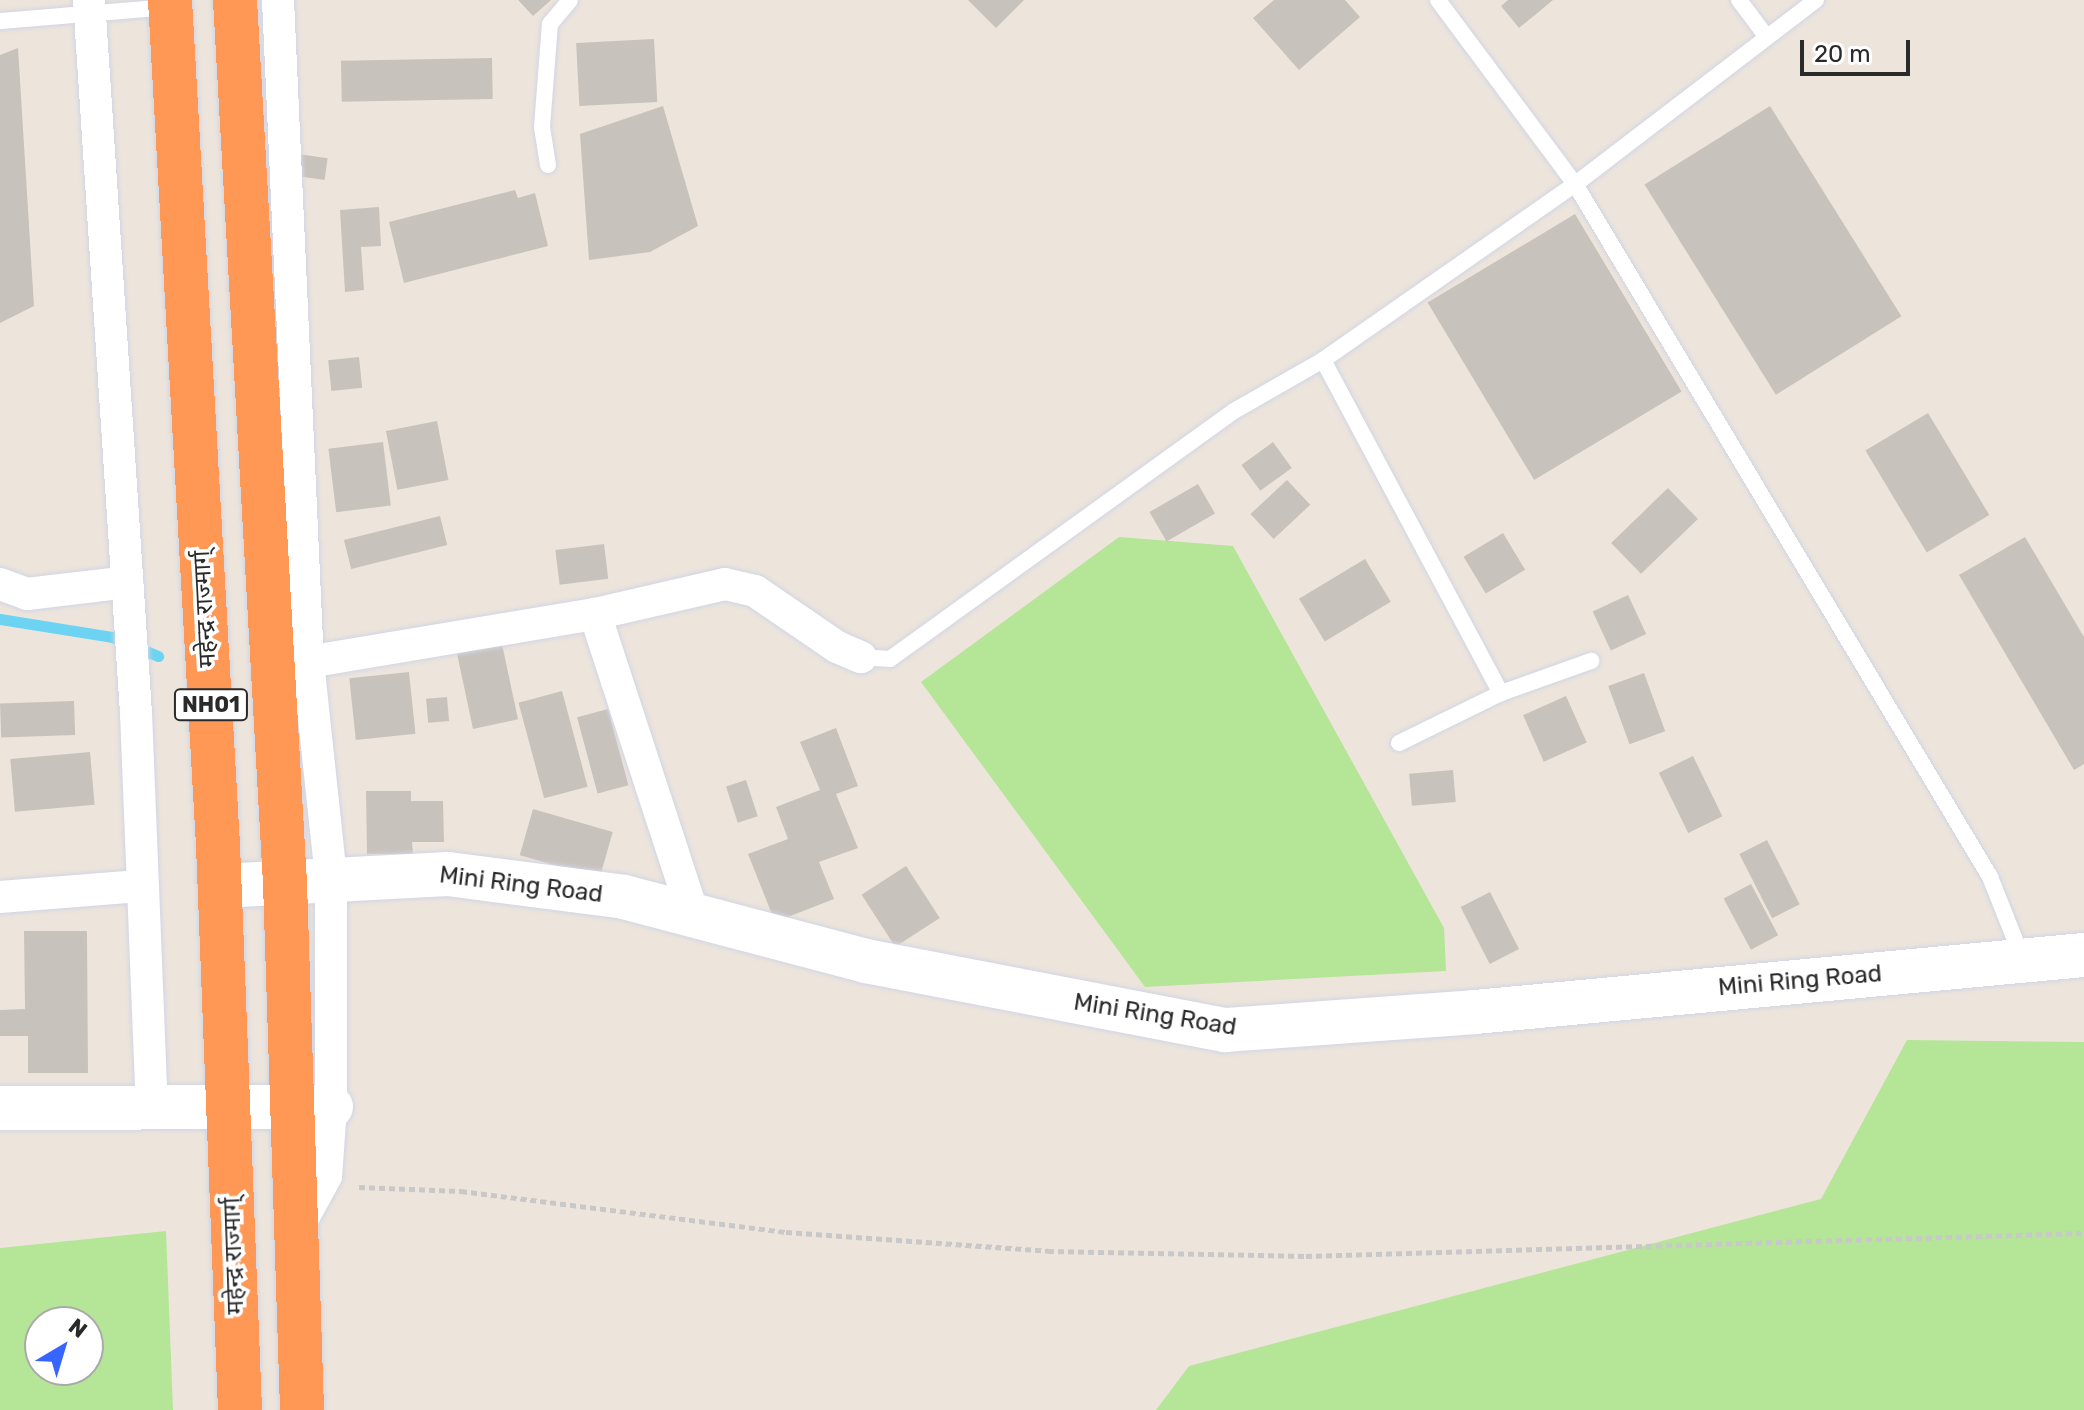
<!DOCTYPE html>
<html>
<head>
<meta charset="utf-8">
<style>
	body { margin:0 }
	#map { position:relative; width:2084px; height:1410px; overflow:hidden; background:#ede5dc; font-family:Rubik,"Noto Sans Devanagari",sans-serif }
	div>[style] { position:absolute }
	.green>* { inset:0; background:#b5e597 }
	.stream>* { height:11px; margin:-5.5px; padding:0 5.5px; transform-origin:5.5px; border-radius:5.5px; background:#6cd4f2 }
	.building>* { inset:0; background:#c8c2bc; transform-origin:0 0 }
	.path>* { height:5px; margin-top:-2.5px; transform-origin:0; background:repeating-linear-gradient(90deg,#c8c8c8 0 6px,transparent 0 10px) }
	.roads { filter:drop-shadow(0 0 2px #d1d5e4) drop-shadow(0 0 2px #d1d5e4) }
	.lane>* { height:16px; margin:-8px; padding:0 8px; transform-origin:8px; border-radius:8px; background:#fff }
	.street>* { height:32px; margin:-16px; padding:0 16px; transform-origin:16px; border-radius:16px; background:#fff }
	.secondary>* { height:44px; margin:-22px; padding:0 22px; transform-origin:22px; border-radius:22px; background:#fff }
	.highway>* { height:44px; margin:-22px; padding:0 22px; transform-origin:22px; border-radius:22px; background:#ff9755 }
	span { translate:-50% -50%; white-space:nowrap; text-align:center; line-height:1.15; -webkit-text-stroke:7px #fff; paint-order:stroke }
	.shield-label span { padding:2px 6px; background:#fff; border:2px solid; border-radius:6px; -webkit-text-stroke-width:0 }
	.shield-label { font-size:22px; color:#2a2a2a; font-weight:700 }
	.street-label { font-size:24px; color:#2a2a2a }
	.north { position:absolute; left:24px; top:1306px; width:80px; height:80px; box-sizing:border-box; background:#fff; border:2px solid #aaa; border-radius:50%; rotate:38deg; font-size:22px; font-weight:700; line-height:32px; text-align:center; color:#2a2a2a }
	.north::after { content:''; display:block; margin:auto; width:28px; height:36px; background:#3765ff; clip-path:polygon(50% 0,100% 100%,50% 72%,0 100%) }
	.scale { position:absolute; left:1800px; top:40px; width:110px; height:36px; box-sizing:border-box; border:4px solid #2a2a2a; border-top:0; padding-left:10px; font-size:24px; line-height:28px; white-space:nowrap; color:#2a2a2a; -webkit-text-stroke:6px #fff; paint-order:stroke }
</style>
</head>
<body>
<div id="map">
	<div class="green">
		<div style="clip-path:polygon(1119px 537px,1233px 546px,1444px 928px,1446px 971px,1145px 987px,921px 682px)"></div>
		<div style="clip-path:polygon(1907px 1040px,2084px 1042px,2084px 1410px,1156px 1410px,1189px 1366px,1821px 1199px)"></div>
		<div style="clip-path:polygon(evenodd,166px 1231px,173px 1410px,0 1410px,0 1248px,166px 1231px,40px 1322px,88px 1322px,88px 1370px,40px 1370px,40px 1322px)"></div>
	</div>
	<div class="stream">
		<div style="left:0;top:619px;width:113px;rotate:9.1deg"></div>
		<div style="left:112px;top:637px;width:50px;rotate:22.4deg"></div>
	</div>
	<div class="building">
		<div style="clip-path:polygon(518px 0,551px 0,533px 16px)"></div>
		<div style="clip-path:polygon(968px 0,1024px 0,996px 28px)"></div>
		<div style="clip-path:polygon(1274px 0,1345px 0,1360px 17px,1299px 70px,1253px 18px)"></div>
		<div style="clip-path:polygon(1508px 0,1553px 0,1519px 28px,1501px 6px)"></div>
		<div style="left:654px;top:39px;width:63px;height:78px;rotate:87deg"></div>
		<div style="clip-path:polygon(18px 48px,34px 306px,0 323px,0 55px)"></div>
		<div style="left:492px;top:58px;width:41px;height:151px;rotate:89deg"></div>
		<div style="clip-path:polygon(663px 106px,698px 226px,650px 252px,589px 260px,580px 134px)"></div>
		<div style="left:1770px;top:106px;width:248px;height:148px;rotate:58deg"></div>
		<div style="left:291px;top:153px;width:37px;height:22px;rotate:8deg"></div>
		<div style="clip-path:polygon(515px 190px,518px 198px,535px 193px,548px 246px,404px 283px,389px 222px)"></div>
		<div style="clip-path:polygon(379px 207px,381px 246px,361px 247px,364px 290px,345px 292px,340px 210px)"></div>
		<div style="left:1575px;top:214px;width:207px;height:172px;rotate:59deg"></div>
		<div style="left:359px;top:357px;width:31px;height:31px;rotate:84deg"></div>
		<div style="left:1928px;top:413px;width:119px;height:73px;rotate:59deg"></div>
		<div style="left:437px;top:421px;width:60px;height:52px;rotate:79deg"></div>
		<div style="left:383px;top:442px;width:64px;height:55px;rotate:83deg"></div>
		<div style="left:1273px;top:442px;width:32px;height:39px;rotate:54deg"></div>
		<div style="left:1287px;top:480px;width:34px;height:50px;rotate:47deg"></div>
		<div style="left:1198px;top:484px;width:34px;height:56px;rotate:60deg"></div>
		<div style="left:1668px;top:488px;width:43px;height:79px;rotate:46deg"></div>
		<div style="left:440px;top:516px;width:30px;height:99px;rotate:76deg"></div>
		<div style="left:1503px;top:533px;width:43px;height:46px;rotate:59deg"></div>
		<div style="clip-path:polygon(2025px 537px,2084px 637px,2084px 764px,2074px 770px,1959px 575px)"></div>
		<div style="left:604px;top:544px;width:35px;height:49px;rotate:83deg"></div>
		<div style="left:1365px;top:559px;width:50px;height:77px;rotate:59deg"></div>
		<div style="left:1628px;top:595px;width:43px;height:39px;rotate:65deg"></div>
		<div style="left:502px;top:644px;width:77px;height:46px;rotate:78deg"></div>
		<div style="left:409px;top:672px;width:62px;height:60px;rotate:84deg"></div>
		<div style="left:1644px;top:673px;width:62px;height:38px;rotate:70deg"></div>
		<div style="left:562px;top:691px;width:99px;height:45px;rotate:75deg"></div>
		<div style="left:1566px;top:696px;width:51px;height:47px;rotate:66deg"></div>
		<div style="left:447px;top:697px;width:24px;height:21px;rotate:85deg"></div>
		<div style="left:74px;top:701px;width:34px;height:74px;rotate:88deg"></div>
		<div style="left:608px;top:709px;width:79px;height:32px;rotate:75deg"></div>
		<div style="clip-path:polygon(836px 728px,858px 786px,836px 794px,858px 848px,819px 862px,834px 899px,775px 922px,748px 854px,788px 839px,776px 807px,820px 790px,800px 742px)"></div>
		<div style="left:90px;top:752px;width:53px;height:80px;rotate:85deg"></div>
		<div style="left:1693px;top:756px;width:67px;height:38px;rotate:64deg"></div>
		<div style="left:1453px;top:770px;width:32px;height:44px;rotate:85deg"></div>
		<div style="left:746px;top:780px;width:38px;height:21px;rotate:72deg"></div>
		<div style="clip-path:polygon(366px 791px,411px 791px,411px 801px,443px 801px,444px 842px,412px 842px,413px 854px,367px 854px)"></div>
		<div style="left:533px;top:809px;width:83px;height:48px;rotate:16deg"></div>
		<div style="left:1767px;top:840px;width:72px;height:31px;rotate:63deg"></div>
		<div style="left:906px;top:866px;width:62px;height:53px;rotate:57deg"></div>
		<div style="left:1751px;top:884px;width:58px;height:31px;rotate:62deg"></div>
		<div style="left:1490px;top:892px;width:64px;height:33px;rotate:63deg"></div>
		<div style="clip-path:polygon(24px 931px,87px 931px,88px 1073px,28px 1073px,28px 1036px,0 1036px,0 1010px,25px 1009px)"></div>
	</div>
	<div class="path">
		<div style="left:359px;top:1187px;width:102px;rotate:2.2deg"></div>
		<div style="left:461px;top:1191px;width:328px;rotate:7.2deg"></div>
		<div style="left:786px;top:1232px;width:263px;rotate:4.1deg"></div>
		<div style="left:1048px;top:1251px;width:258px;rotate:1.1deg"></div>
		<div style="left:1306px;top:1256px;width:778px;rotate:-1.69deg"></div>
	</div>
	<div class="roads">
		<div class="lane">
			<div style="left:1739px;top:0;width:45px;rotate:53.1deg"></div>
			<div style="left:1816px;top:0;width:303px;rotate:142.6deg"></div>
			<div style="left:1575px;top:184px;width:808px;rotate:59.08deg"></div>
			<div style="left:1990px;top:877px;width:89px;rotate:68.3deg"></div>
			<div style="left:0;top:21px;width:171px;rotate:-4.7deg"></div>
			<div style="left:548px;top:165px;width:38px;rotate:-99deg"></div>
			<div style="left:542px;top:127px;width:103px;rotate:-85.6deg"></div>
			<div style="left:550px;top:24px;width:31px;rotate:-50deg"></div>
			<div style="left:1323px;top:360px;width:378px;rotate:61.9deg"></div>
			<div style="left:861px;top:657px;width:29px;rotate:4deg"></div>
			<div style="left:890px;top:659px;width:424px;rotate:-35.8deg"></div>
			<div style="left:1234px;top:411px;width:103px;rotate:-29.8deg"></div>
			<div style="left:1323px;top:360px;width:307px;rotate:-34.9deg"></div>
			<div style="left:1575px;top:184px;width:229px;rotate:-126.7deg"></div>
			<div style="left:1399px;top:743px;width:114px;rotate:-26.1deg"></div>
			<div style="left:1501px;top:693px;width:96px;rotate:-19.6deg"></div>
		</div>
		<div class="street">
			<div style="left:89px;top:0;width:715px;rotate:86.23deg"></div>
			<div style="left:136px;top:713px;width:391px;rotate:87.7deg"></div>
			<div style="left:278px;top:0;width:663px;rotate:87.41deg"></div>
			<div style="left:308px;top:662px;width:217px;rotate:83.9deg"></div>
			<div style="left:331px;top:878px;width:229px;rotate:90deg"></div>
			<div style="left:331px;top:1107px;width:69px;rotate:94.1deg"></div>
			<div style="left:326px;top:1176px;width:63px;rotate:118.6deg"></div>
			<div style="left:0;top:584px;width:29px;rotate:20deg"></div>
			<div style="left:27px;top:594px;width:101px;rotate:-6.8deg"></div>
			<div style="left:595px;top:614px;width:315px;rotate:71.9deg"></div>
			<div style="left:308px;top:662px;width:291px;rotate:-9.5deg"></div>
			<div style="left:595px;top:614px;width:133px;rotate:-13deg"></div>
			<div style="left:725px;top:584px;width:31px;rotate:13deg"></div>
			<div style="left:755px;top:591px;width:99px;rotate:34.3deg"></div>
			<div style="left:837px;top:647px;width:26px;rotate:23deg"></div>
			<div style="left:0;top:897px;width:140px;rotate:-4.5deg"></div>
		</div>
		<div class="secondary">
			<div style="left:220px;top:886px;width:228px;rotate:-3deg"></div>
			<div style="left:448px;top:874px;width:177px;rotate:7.4deg"></div>
			<div style="left:624px;top:897px;width:250px;rotate:14.8deg"></div>
			<div style="left:866px;top:961px;width:366px;rotate:10.9deg"></div>
			<div style="left:1225px;top:1030px;width:251px;rotate:-4.1deg"></div>
			<div style="left:1475px;top:1012px;width:612px;rotate:-5.35deg"></div>
			<div style="left:0;top:1108px;width:331px;rotate:-0.2deg"></div>
		</div>
		<div class="highway">
			<div style="left:170px;top:0;width:846px;rotate:86.75deg"></div>
			<div style="left:218px;top:845px;width:565px;rotate:87.77deg"></div>
			<div style="left:235px;top:0;width:884px;rotate:86.76deg"></div>
			<div style="left:285px;top:883px;width:527px;rotate:88.15deg"></div>
		</div>
	</div>
	<div class="shield-label">
		<span style="left:211px;top:705px">NH01</span>
	</div>
	<div class="street-label">
		<span style="left:205px;top:609px;rotate:-93deg">महेन्द्र राज्मार्ग्</span>
		<span style="left:521px;top:885px;rotate:7deg">Mini Ring Road</span>
		<span style="left:1800px;top:981px;rotate:-5deg">Mini Ring Road</span>
		<span style="left:1155px;top:1015px;rotate:9deg">Mini Ring Road</span>
		<span style="left:234px;top:1256px;rotate:-92deg">महेन्द्र राज्मार्ग्</span>
	</div>
	<div class="north">N</div>
	<div class="scale">20 m</div>
</div>
</body>
</html>
